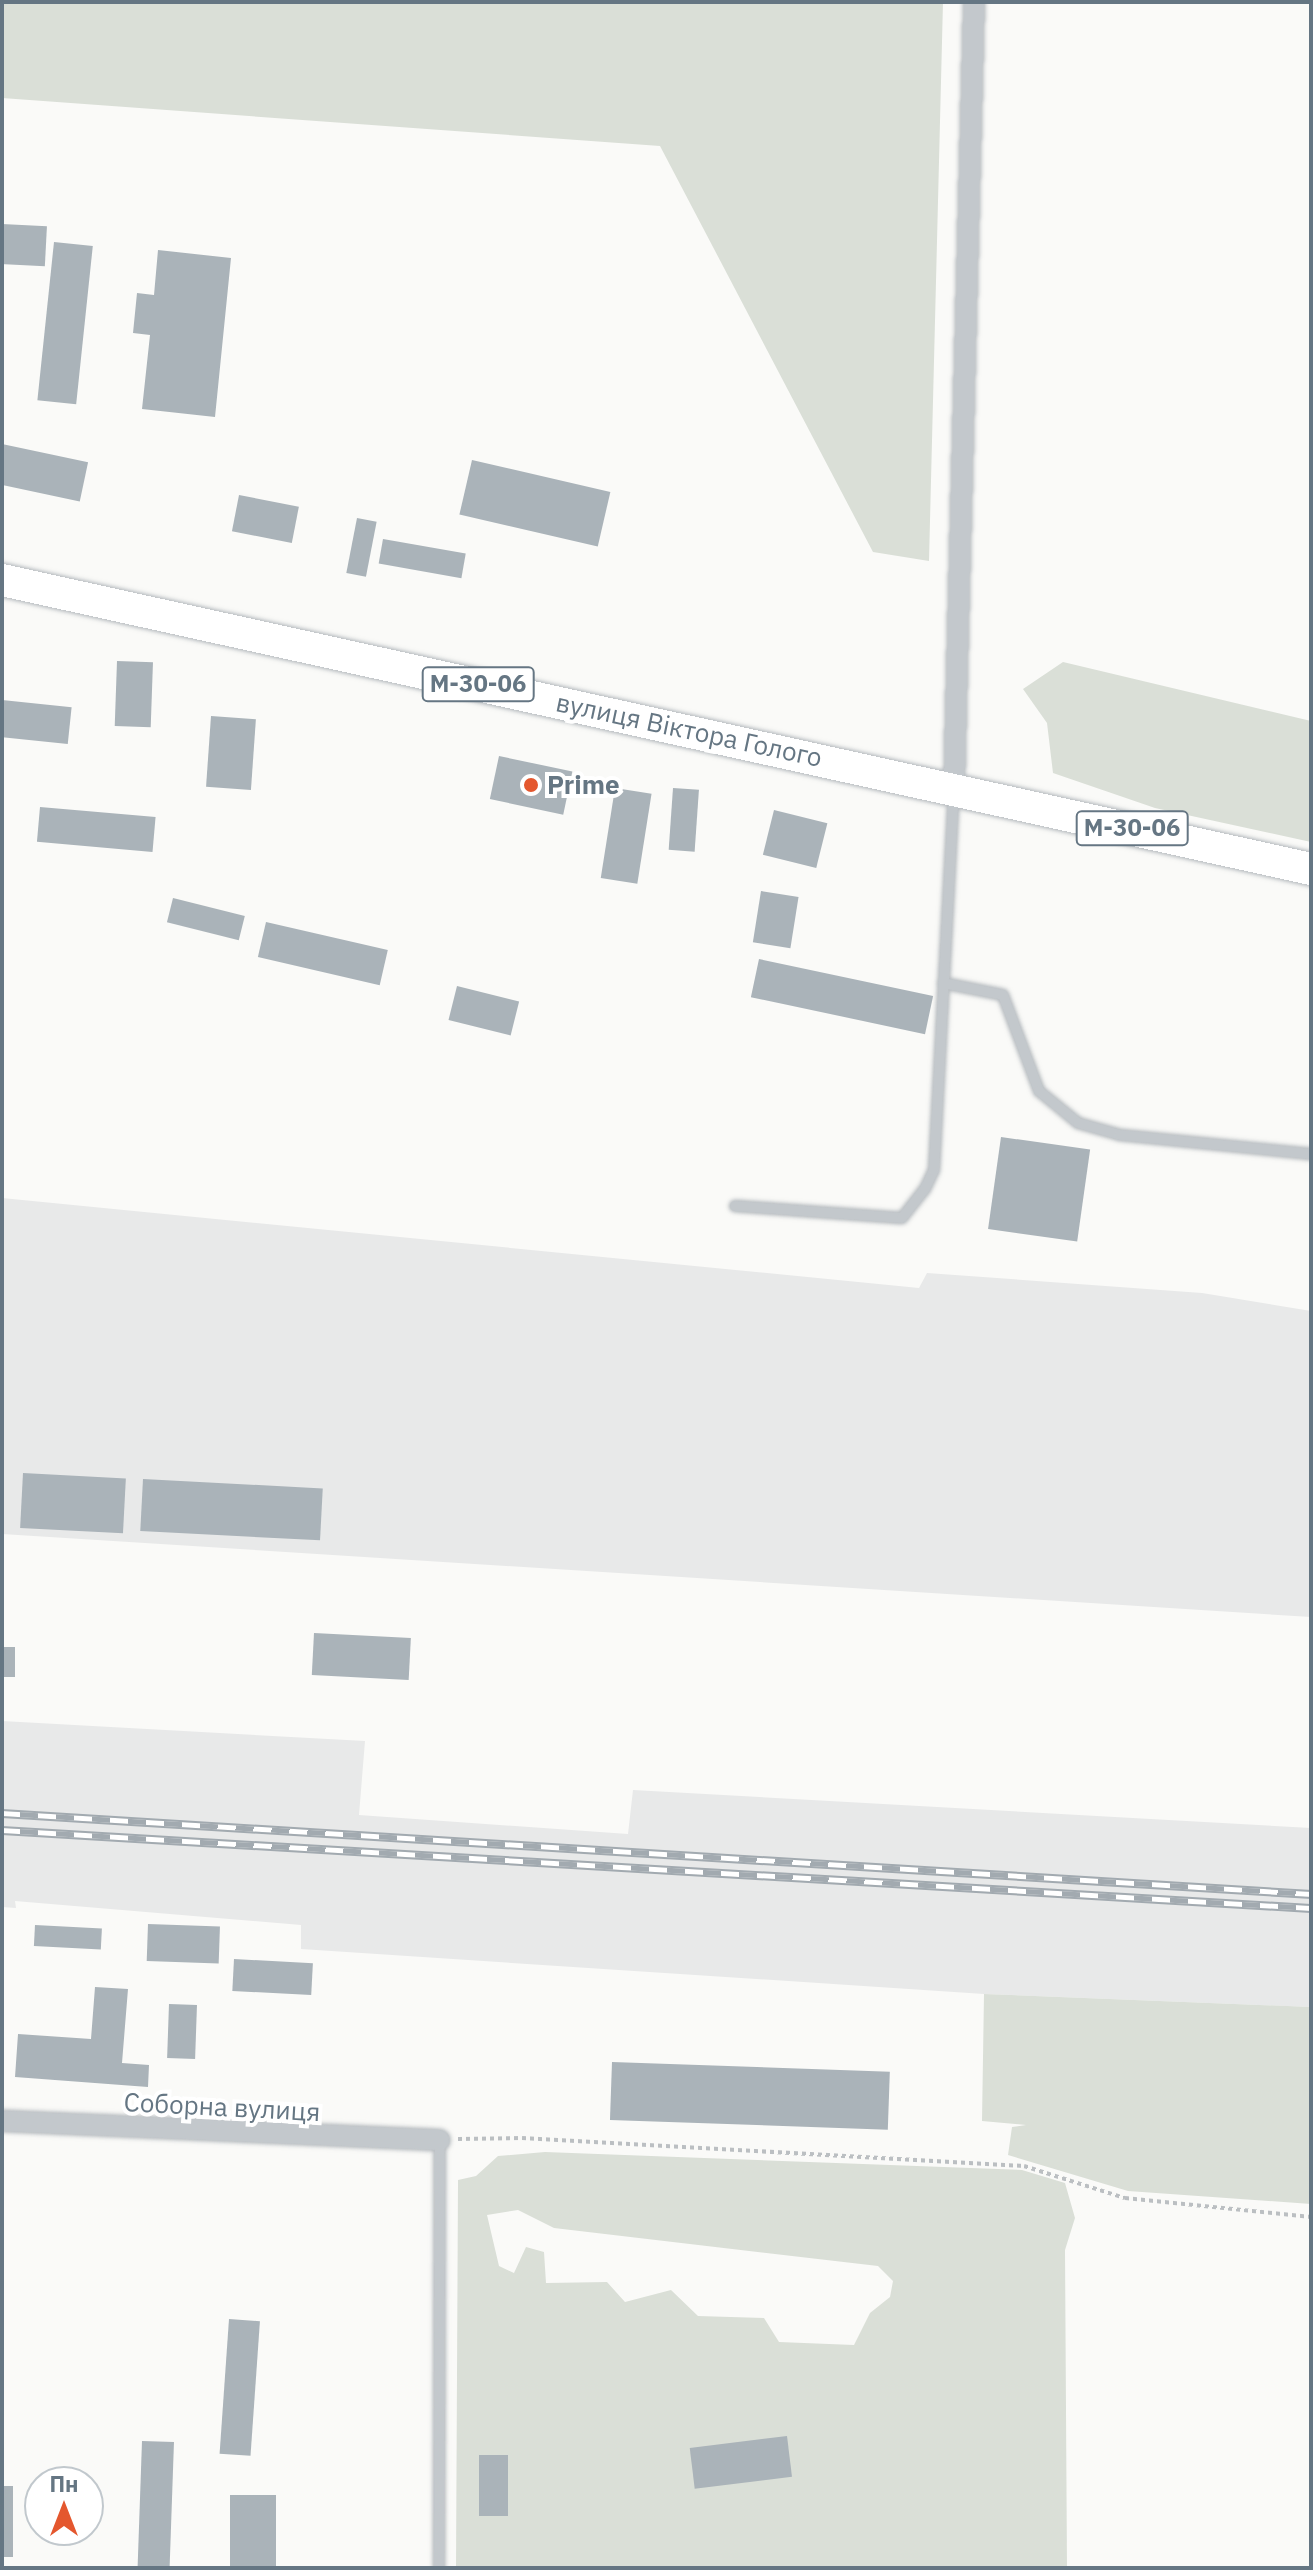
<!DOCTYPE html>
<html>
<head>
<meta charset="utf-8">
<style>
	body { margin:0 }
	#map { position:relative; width:1313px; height:2570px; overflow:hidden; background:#fafaf8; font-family:"IBM Plex Sans",sans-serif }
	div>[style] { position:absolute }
	.built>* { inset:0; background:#e8e9e9 }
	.green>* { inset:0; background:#dadfd7 }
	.building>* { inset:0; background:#aab3b9; transform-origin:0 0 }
	.path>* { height:4px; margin-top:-2px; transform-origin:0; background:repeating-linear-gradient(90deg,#bbbfc2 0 4px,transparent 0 8px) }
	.roads { filter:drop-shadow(0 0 2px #b5babe) drop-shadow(0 0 2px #b5babe) }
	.lane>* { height:10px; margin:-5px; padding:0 5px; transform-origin:5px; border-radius:5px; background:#c3c8cc }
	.street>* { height:20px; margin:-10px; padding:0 10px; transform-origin:10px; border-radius:10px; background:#c3c8cc }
	.primary>* { height:32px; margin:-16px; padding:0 16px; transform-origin:16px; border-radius:16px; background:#fff }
	.rail>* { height:9px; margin-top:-4.5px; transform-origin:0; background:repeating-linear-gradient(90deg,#fff 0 18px,#a2aab0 0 36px); box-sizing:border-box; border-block:2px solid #a2aab0 }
	.dots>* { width:22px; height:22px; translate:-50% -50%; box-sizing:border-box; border:4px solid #fff; border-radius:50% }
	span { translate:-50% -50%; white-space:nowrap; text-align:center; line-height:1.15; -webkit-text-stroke:8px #fff; paint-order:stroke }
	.shield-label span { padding:2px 6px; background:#fff; border:2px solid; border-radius:6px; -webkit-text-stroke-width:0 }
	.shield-label { font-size:24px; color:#657683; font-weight:700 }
	.street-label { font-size:26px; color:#657683 }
	.poi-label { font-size:26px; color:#657683; font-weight:700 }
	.left { translate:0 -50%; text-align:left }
	.frame { position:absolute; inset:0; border:4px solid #657683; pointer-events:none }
	.north { position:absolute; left:24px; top:2466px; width:80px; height:80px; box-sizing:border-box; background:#fff; border:2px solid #c1c8cd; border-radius:50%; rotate:0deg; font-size:22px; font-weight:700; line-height:32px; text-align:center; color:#657683 }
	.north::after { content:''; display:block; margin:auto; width:28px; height:36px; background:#e4572e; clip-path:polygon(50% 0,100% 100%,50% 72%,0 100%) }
</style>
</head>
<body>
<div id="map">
	<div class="built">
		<div style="clip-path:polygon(2px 1198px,919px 1288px,927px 1273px,1202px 1293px,1311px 1311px,1311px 1617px,2px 1534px)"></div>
		<div style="clip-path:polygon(2px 1721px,365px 1741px,359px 1815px,628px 1834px,633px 1790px,1311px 1828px,1311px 2007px,984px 1994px,301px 1949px,301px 1925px,15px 1901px,16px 1908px,2px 1907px)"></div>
	</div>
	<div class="green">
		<div style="clip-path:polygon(2px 2px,943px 2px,929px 561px,873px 552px,660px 146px,2px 98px)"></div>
		<div style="clip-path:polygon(1063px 662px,1311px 721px,1311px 842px,1155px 808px,1053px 773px,1047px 723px,1023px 689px)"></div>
		<div style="clip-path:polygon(984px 1994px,1311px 2007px,1311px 2204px,1128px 2191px,1008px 2155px,1012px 2127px,1026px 2125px,982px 2121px)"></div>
		<div style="clip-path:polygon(evenodd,545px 2152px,1022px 2170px,1065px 2183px,1075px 2218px,1065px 2250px,1067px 2568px,456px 2568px,458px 2180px,476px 2176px,498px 2156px,545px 2152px,518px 2210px,554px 2228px,878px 2266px,893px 2281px,890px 2297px,870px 2313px,854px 2345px,779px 2342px,764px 2318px,698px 2316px,671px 2290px,625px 2302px,607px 2282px,546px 2283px,544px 2252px,526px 2247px,514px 2273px,499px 2266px,487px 2215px,518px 2210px)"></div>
	</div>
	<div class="building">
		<div style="left:2px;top:224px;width:45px;height:40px;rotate:3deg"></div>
		<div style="left:54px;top:242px;width:39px;height:159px;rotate:6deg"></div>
		<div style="clip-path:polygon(158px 250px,231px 258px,215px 417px,142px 409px,150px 335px,133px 333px,137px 293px,154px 295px)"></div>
		<div style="left:2px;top:444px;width:88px;height:40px;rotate:12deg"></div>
		<div style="left:472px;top:460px;width:142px;height:56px;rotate:13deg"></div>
		<div style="left:239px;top:495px;width:61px;height:37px;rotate:11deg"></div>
		<div style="left:357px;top:518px;width:20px;height:56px;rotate:11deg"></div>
		<div style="left:383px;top:539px;width:84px;height:25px;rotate:10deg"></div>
		<div style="left:117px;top:661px;width:36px;height:65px;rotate:2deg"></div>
		<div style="left:2px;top:700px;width:70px;height:37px;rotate:6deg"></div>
		<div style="left:211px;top:716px;width:45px;height:71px;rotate:4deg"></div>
		<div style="left:499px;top:756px;width:75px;height:44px;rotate:12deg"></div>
		<div style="left:615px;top:788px;width:37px;height:91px;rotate:9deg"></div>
		<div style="left:673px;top:788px;width:26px;height:62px;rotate:4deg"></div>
		<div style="left:40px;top:807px;width:116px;height:35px;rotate:5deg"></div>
		<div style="left:774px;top:810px;width:55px;height:46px;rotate:14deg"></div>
		<div style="left:761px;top:891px;width:38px;height:52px;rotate:9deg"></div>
		<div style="left:173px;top:898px;width:74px;height:25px;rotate:14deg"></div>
		<div style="left:266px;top:922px;width:125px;height:36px;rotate:13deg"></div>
		<div style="left:759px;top:959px;width:178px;height:39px;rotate:12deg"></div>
		<div style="left:457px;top:986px;width:64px;height:35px;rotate:14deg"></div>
		<div style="left:1001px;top:1137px;width:90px;height:93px;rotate:8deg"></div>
		<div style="left:23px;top:1473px;width:103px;height:55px;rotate:3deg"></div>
		<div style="left:143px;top:1479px;width:180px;height:52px;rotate:3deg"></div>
		<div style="left:314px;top:1633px;width:97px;height:42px;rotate:3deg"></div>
		<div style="left:15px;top:1647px;width:30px;height:13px;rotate:90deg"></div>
		<div style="left:148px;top:1924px;width:72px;height:37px;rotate:2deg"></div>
		<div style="left:35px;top:1925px;width:67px;height:21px;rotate:3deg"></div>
		<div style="left:234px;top:1959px;width:79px;height:32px;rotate:3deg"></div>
		<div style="clip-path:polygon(95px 1987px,128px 1989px,122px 2063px,149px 2065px,148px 2087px,15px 2077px,18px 2034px,91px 2039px)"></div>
		<div style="left:169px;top:2004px;width:28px;height:54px;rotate:2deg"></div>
		<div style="left:612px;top:2062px;width:278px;height:58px;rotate:2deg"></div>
		<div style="left:229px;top:2319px;width:31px;height:135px;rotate:4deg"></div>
		<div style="left:787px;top:2436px;width:41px;height:98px;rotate:83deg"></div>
		<div style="left:142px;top:2441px;width:32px;height:127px;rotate:2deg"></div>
		<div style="left:479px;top:2455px;width:29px;height:61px"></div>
		<div style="left:2px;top:2486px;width:11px;height:71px"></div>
		<div style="left:230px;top:2495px;width:46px;height:73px"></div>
	</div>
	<div class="path">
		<div style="left:458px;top:2139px;width:64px;rotate:-0.9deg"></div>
		<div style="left:522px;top:2138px;width:503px;rotate:3.19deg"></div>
		<div style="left:1024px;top:2166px;width:106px;rotate:17.6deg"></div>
		<div style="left:1125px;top:2198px;width:187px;rotate:5.8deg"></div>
	</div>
	<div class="roads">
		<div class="lane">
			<div style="left:943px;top:983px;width:61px;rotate:11.3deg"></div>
			<div style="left:1003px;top:995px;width:103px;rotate:69.4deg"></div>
			<div style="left:1039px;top:1091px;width:50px;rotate:39.4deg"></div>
			<div style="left:1078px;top:1123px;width:44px;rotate:15.9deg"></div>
			<div style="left:1120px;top:1135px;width:192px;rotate:5.7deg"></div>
			<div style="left:735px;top:1206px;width:167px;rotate:4.1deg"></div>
			<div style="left:902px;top:1218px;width:37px;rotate:-52deg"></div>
			<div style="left:925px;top:1189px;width:21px;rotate:-65deg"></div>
			<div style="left:934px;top:1170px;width:377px;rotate:-87deg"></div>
			<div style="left:439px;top:2568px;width:428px;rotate:-89.9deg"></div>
		</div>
		<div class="street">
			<div style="left:954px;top:788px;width:786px;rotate:-88.54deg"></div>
			<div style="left:2px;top:2121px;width:438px;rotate:2.5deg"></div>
		</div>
		<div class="primary">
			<div style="left:2px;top:580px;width:1341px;rotate:12.45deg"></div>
		</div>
	</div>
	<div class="rail">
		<div style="left:2px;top:1813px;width:1312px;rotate:3.54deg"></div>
		<div style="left:2px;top:1830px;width:1311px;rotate:3.41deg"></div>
	</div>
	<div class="dots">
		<div style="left:531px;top:785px;background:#e4572e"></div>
	</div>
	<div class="shield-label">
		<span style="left:478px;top:684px">М-30-06</span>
		<span style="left:1132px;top:828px">М-30-06</span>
	</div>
	<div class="street-label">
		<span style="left:689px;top:730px;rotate:12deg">вулиця Віктора Голого</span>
		<span style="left:222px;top:2107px;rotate:3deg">Соборна вулиця</span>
	</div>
	<div class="poi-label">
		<span class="left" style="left:547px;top:785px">Prime</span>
	</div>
	<div class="frame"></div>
	<div class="north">Пн</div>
</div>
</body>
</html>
